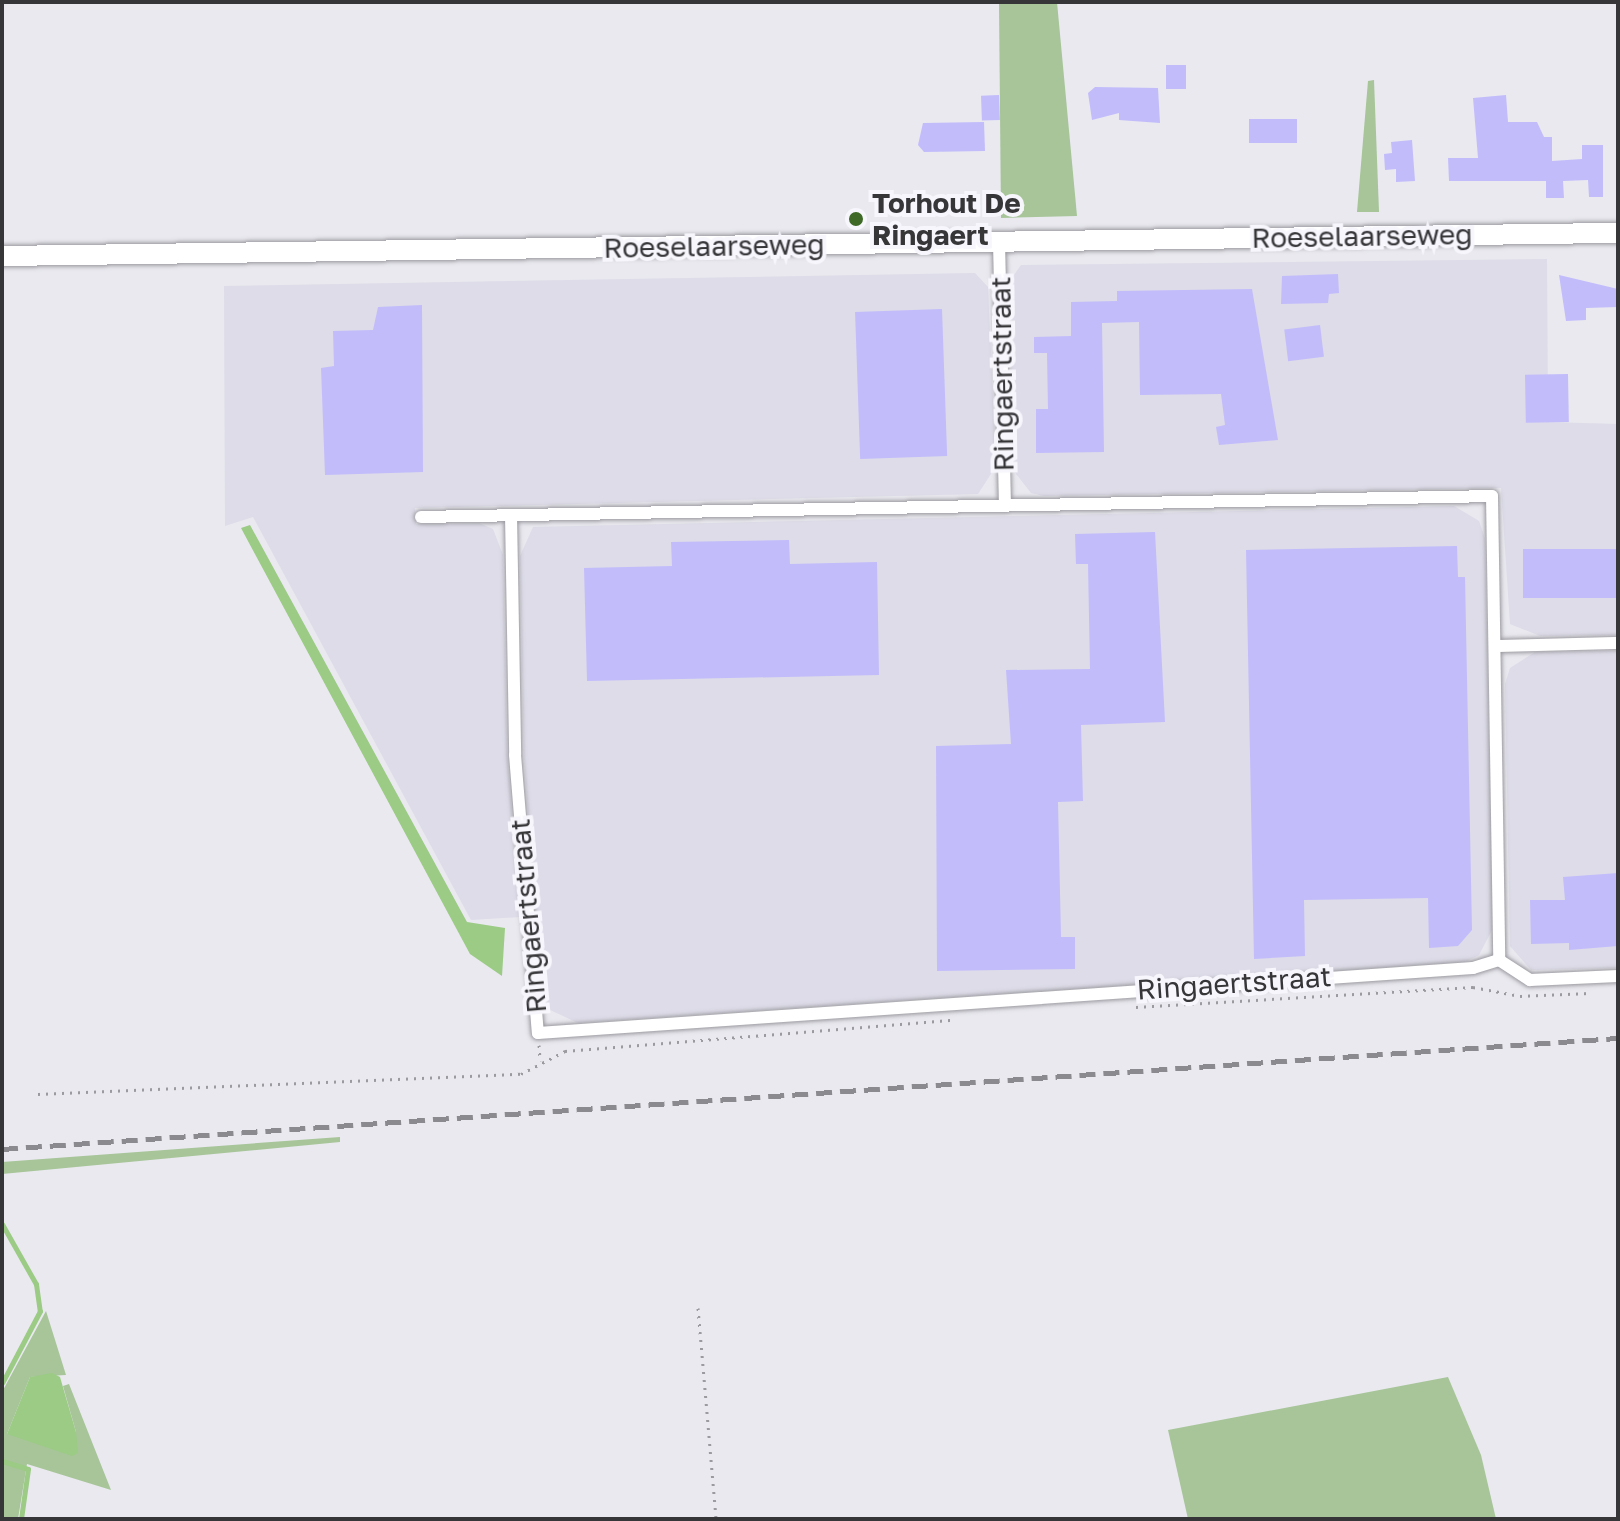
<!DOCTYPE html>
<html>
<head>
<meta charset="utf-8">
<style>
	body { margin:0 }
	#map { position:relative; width:1620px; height:1521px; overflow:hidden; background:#e9e9ef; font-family:"Golos Text",sans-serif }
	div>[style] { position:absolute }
	.built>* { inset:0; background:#dddce8 }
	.green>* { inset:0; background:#a7c599 }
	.water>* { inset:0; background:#9bcb84 }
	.stream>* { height:5px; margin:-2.5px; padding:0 2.5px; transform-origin:2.5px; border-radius:2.5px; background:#9bcb84 }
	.building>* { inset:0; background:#c2bcfb; transform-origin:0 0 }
	.path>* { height:3px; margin-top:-1.5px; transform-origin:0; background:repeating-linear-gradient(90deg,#9b9a9f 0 2px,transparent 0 8px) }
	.roads { filter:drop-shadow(0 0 2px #9b9aa0) drop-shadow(0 0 2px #9b9aa0) }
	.minor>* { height:12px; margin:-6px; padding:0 6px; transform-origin:6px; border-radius:6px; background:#fff }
	.primary>* { height:20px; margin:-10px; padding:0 10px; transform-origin:10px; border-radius:10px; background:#fff }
	.rail>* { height:5px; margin-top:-2.5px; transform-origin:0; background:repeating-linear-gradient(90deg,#8b8b8f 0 16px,transparent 0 24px) }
	.dots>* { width:22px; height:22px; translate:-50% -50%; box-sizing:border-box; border:4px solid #f7f6fc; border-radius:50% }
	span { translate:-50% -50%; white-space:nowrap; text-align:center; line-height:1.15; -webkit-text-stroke:8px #f7f6fc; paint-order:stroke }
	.poi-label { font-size:28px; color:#363538; font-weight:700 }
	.left { translate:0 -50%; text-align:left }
	.street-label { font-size:28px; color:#363538 }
	.frame { position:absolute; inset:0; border:4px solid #363538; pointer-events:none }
</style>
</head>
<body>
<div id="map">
	<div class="built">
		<div style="clip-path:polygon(1547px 259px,1548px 422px,1618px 424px,1618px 635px,1540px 636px,1510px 624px,1501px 488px,1044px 496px,1031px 493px,1013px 470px,1009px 282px,1021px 265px)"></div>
		<div style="clip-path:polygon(975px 273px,988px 287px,996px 466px,978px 494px,415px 508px,416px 524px,479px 523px,493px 529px,503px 555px,507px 754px,520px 917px,471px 920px,253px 517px,225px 526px,224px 286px)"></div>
		<div style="clip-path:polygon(1454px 506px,1479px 521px,1485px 539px,1493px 928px,1479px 955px,1465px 962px,578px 1023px,548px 1009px,541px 991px,524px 756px,520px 556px,533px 527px)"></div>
		<div style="clip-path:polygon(1618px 651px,1618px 968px,1531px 970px,1510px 946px,1505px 684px,1510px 668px,1535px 652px)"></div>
	</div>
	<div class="green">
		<div style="clip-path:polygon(999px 2px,1057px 2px,1077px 216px,1001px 218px)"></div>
		<div style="clip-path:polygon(1374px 80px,1379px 212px,1357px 212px,1368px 81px)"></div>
		<div style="clip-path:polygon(340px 1137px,340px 1142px,2px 1174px,2px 1162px)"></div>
		<div style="clip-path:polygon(46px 1311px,66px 1375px,30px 1377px,7px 1434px,76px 1432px,63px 1386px,69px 1384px,111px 1490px,27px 1464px,18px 1519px,2px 1519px,2px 1392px)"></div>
		<div style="clip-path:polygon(1448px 1377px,1481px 1455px,1496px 1519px,1188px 1519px,1168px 1430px)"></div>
	</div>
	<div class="water">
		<div style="clip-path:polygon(250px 525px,467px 922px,505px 928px,502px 976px,470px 954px,241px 528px)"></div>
		<div style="clip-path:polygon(52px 1373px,60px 1377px,76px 1432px,78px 1453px,72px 1456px,7px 1434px,30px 1377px)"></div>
	</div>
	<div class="stream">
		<div style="left:2px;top:1224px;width:69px;rotate:60.5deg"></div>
		<div style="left:36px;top:1284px;width:27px;rotate:82deg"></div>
		<div style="left:40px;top:1311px;width:81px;rotate:117.8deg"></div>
		<div style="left:2px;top:1461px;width:27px;rotate:17deg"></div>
		<div style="left:28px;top:1469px;width:50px;rotate:98deg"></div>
	</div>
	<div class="building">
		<div style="left:1166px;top:65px;width:20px;height:24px"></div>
		<div style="clip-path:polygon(1095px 87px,1158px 88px,1160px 123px,1119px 120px,1119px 113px,1092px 120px,1088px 93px)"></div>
		<div style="left:999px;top:95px;width:25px;height:18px;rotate:88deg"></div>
		<div style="clip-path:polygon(1506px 95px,1508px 122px,1537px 122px,1544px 137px,1552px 137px,1552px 161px,1582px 159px,1582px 145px,1603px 145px,1603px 197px,1589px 197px,1588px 180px,1563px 181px,1564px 198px,1546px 198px,1546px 181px,1449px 181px,1448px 158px,1478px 158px,1473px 98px)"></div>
		<div style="left:1297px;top:119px;width:24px;height:48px;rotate:90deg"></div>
		<div style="clip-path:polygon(984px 122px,985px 151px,924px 152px,918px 145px,923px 123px)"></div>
		<div style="clip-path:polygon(1412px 140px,1415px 181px,1396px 182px,1396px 169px,1385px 170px,1384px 154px,1392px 153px,1391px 142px)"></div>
		<div style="clip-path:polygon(1338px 274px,1339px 293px,1329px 294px,1328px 303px,1281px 304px,1282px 276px)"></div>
		<div style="clip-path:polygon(1559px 275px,1618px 289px,1618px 307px,1586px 308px,1586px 320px,1566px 321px)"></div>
		<div style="clip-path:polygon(1252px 289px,1278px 440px,1219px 445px,1216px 427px,1225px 425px,1221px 394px,1140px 395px,1139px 322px,1102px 323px,1104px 452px,1036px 453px,1036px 409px,1048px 409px,1047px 353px,1034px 353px,1034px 337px,1071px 336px,1071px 302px,1117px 301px,1117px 291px)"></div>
		<div style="clip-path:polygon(422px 305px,423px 472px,325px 475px,321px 368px,334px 366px,333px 331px,373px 330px,378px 307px)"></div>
		<div style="left:942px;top:309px;width:147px;height:87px;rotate:88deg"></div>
		<div style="left:1320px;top:325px;width:32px;height:36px;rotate:83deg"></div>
		<div style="left:1568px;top:374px;width:48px;height:43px;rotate:89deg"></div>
		<div style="clip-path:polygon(1155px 532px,1165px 722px,1081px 725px,1083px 801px,1058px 802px,1061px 937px,1075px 937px,1075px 969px,937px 971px,936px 746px,1011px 744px,1006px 670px,1090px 669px,1088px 564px,1076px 564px,1075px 534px)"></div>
		<div style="clip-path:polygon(789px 540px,790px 564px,877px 562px,879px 675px,587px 681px,584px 568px,672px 566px,671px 542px)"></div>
		<div style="clip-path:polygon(1457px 546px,1458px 577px,1465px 577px,1472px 930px,1458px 946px,1429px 948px,1428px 898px,1304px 900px,1305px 956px,1254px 959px,1246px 550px)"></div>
		<div style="left:1618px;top:549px;width:49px;height:95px;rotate:90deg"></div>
		<div style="clip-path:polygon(1618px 873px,1618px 946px,1569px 950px,1569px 943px,1531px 944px,1530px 900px,1565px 900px,1563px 877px)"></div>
	</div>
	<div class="path">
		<div style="left:1136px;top:1007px;width:338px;rotate:-3.4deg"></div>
		<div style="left:1473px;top:987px;width:48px;rotate:10.8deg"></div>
		<div style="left:1520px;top:996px;width:70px;rotate:-2.5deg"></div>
		<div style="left:539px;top:1045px;width:16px;rotate:86deg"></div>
		<div style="left:38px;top:1094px;width:483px;rotate:-2.4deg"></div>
		<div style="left:521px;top:1074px;width:50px;rotate:-27.6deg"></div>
		<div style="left:565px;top:1051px;width:389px;rotate:-4.6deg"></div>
		<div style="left:698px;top:1308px;width:212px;rotate:85.1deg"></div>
	</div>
	<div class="roads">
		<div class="minor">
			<div style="left:999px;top:242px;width:263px;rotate:88.7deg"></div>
			<div style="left:511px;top:515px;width:240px;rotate:89deg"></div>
			<div style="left:515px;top:755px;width:279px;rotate:85.3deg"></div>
			<div style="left:538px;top:1033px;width:937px;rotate:-3.98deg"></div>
			<div style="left:1473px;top:968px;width:27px;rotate:-17deg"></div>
			<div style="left:421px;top:517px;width:1071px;rotate:-1.12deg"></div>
			<div style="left:1492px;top:496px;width:464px;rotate:89.1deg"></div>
			<div style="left:1495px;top:646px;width:123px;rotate:-1.4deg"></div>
			<div style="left:1499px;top:960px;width:37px;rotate:33deg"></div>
			<div style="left:1530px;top:980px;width:88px;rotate:-2.6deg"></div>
		</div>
		<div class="primary">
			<div style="left:2px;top:256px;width:1616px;rotate:-0.82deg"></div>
		</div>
	</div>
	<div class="rail">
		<div style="left:2px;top:1149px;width:1620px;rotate:-3.93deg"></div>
	</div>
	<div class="dots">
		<div style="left:856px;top:219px;background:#3e6926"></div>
	</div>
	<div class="poi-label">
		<span class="left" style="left:872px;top:219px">Torhout De<br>Ringaert</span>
	</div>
	<div class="street-label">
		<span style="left:1362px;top:236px;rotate:-1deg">Roeselaarseweg</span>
		<span style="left:714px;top:246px;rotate:-1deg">Roeselaarseweg</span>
		<span style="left:1002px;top:374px;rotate:-91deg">Ringaertstraat</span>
		<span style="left:528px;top:916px;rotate:-95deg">Ringaertstraat</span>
		<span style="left:1234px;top:983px;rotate:-4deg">Ringaertstraat</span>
	</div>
	<div class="frame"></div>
</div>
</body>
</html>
